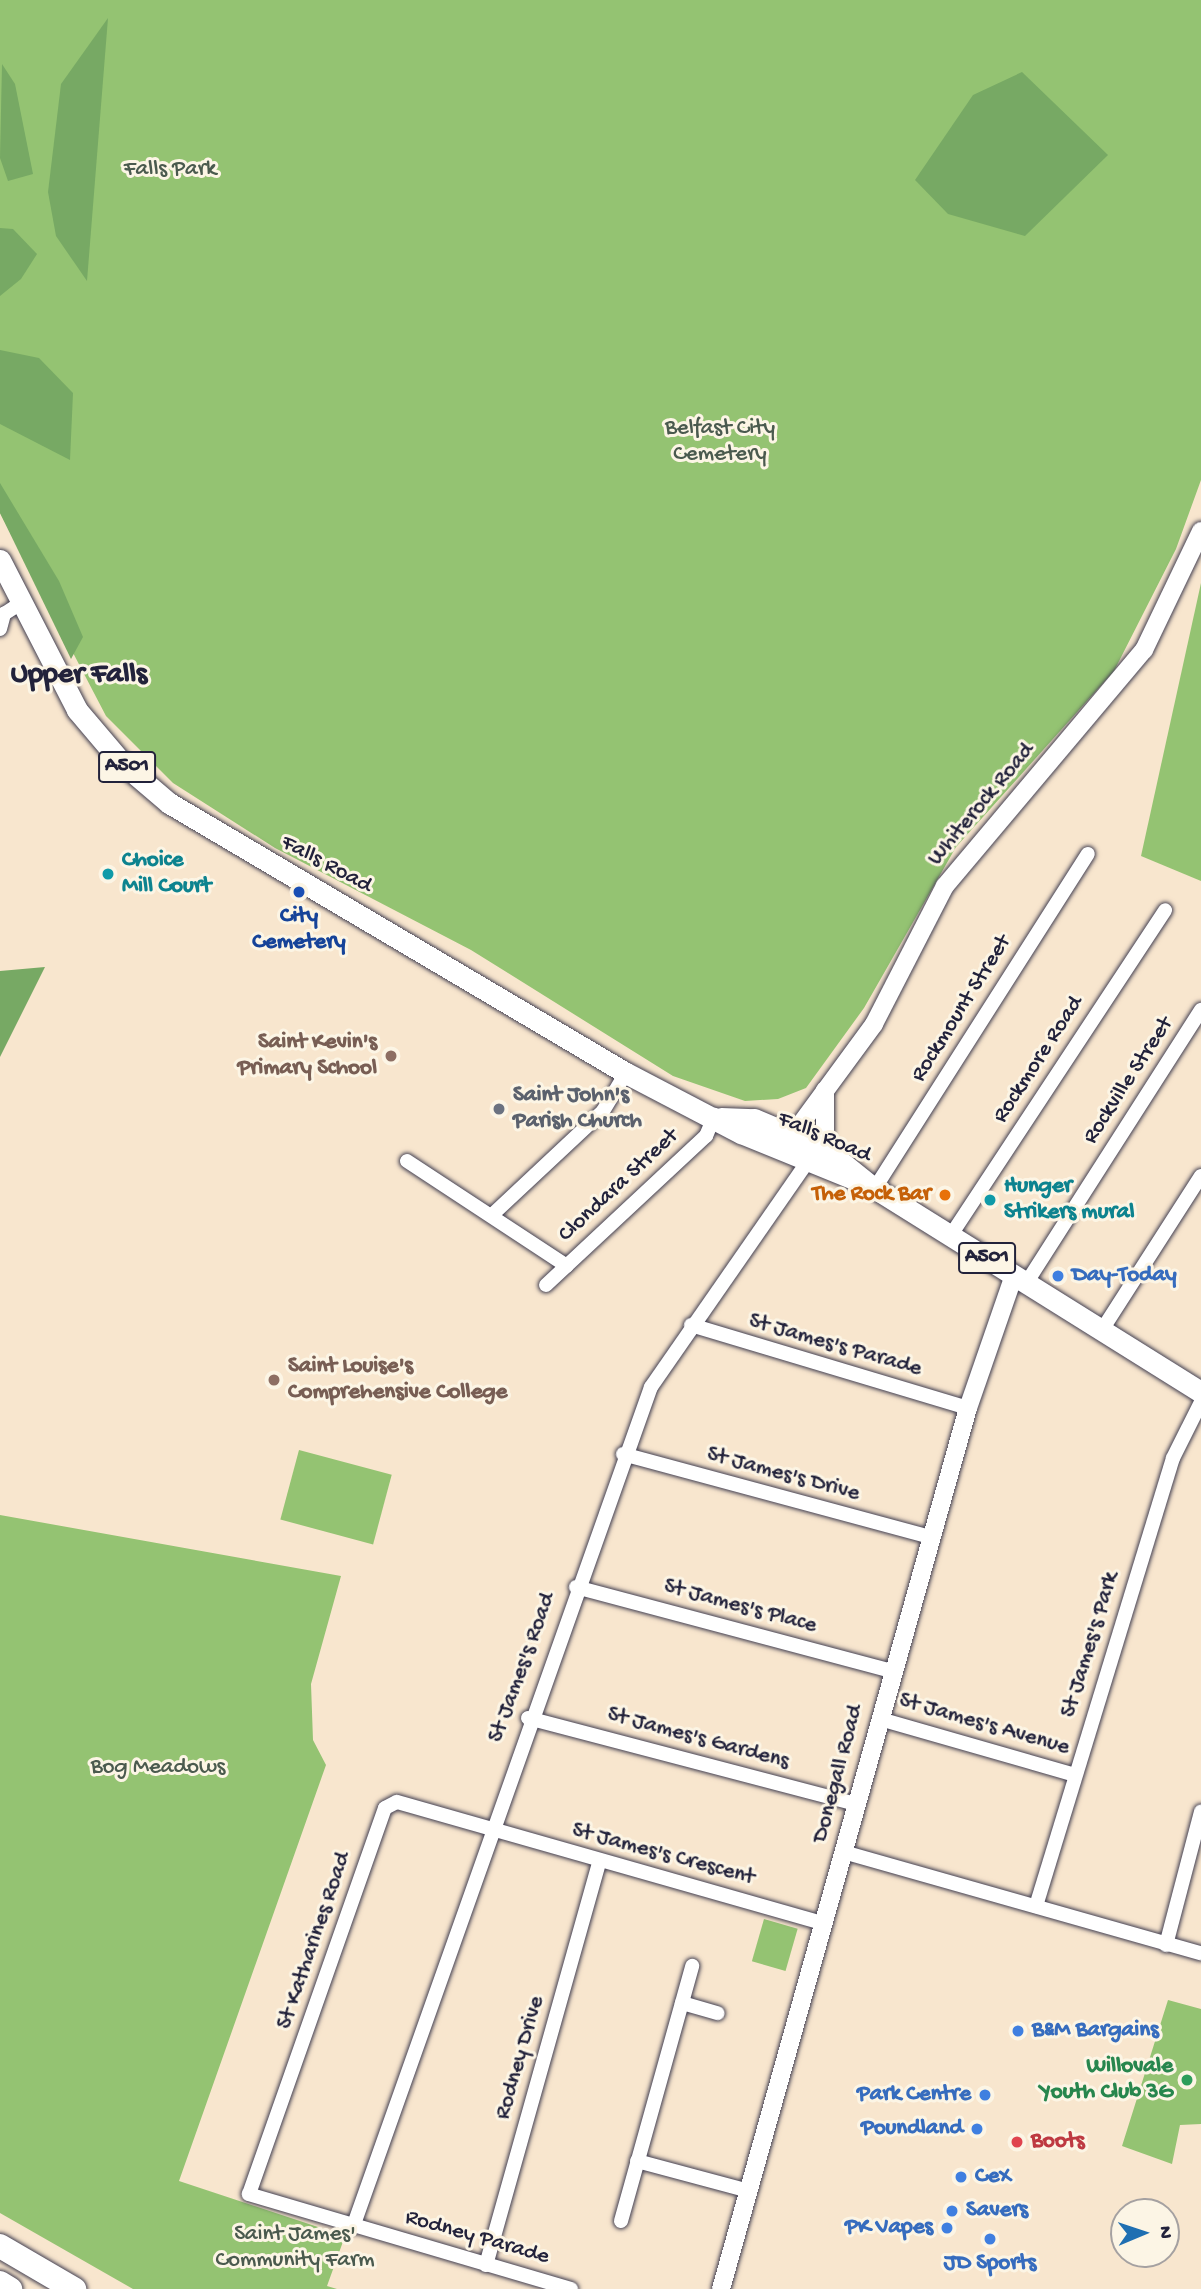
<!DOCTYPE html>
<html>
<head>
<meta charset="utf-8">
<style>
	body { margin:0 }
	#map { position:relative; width:1201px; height:2289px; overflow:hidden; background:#f8e6ce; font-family:"Gochi Hand",sans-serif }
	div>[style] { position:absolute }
	.green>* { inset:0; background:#94c372; transform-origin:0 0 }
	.forest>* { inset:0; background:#77a964 }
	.roads { filter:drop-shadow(0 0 2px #423f51) drop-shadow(0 0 2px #423f51) }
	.minor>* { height:14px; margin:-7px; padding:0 7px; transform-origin:7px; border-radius:7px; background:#fff }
	.tertiary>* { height:18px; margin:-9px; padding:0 9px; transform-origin:9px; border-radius:9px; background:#fff }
	.primary>* { height:21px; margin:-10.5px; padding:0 10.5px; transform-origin:10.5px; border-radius:10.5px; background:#fff }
	.motorway>* { height:24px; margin:-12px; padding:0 12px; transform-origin:12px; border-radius:12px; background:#fff }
	.dots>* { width:19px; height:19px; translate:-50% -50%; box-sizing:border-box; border:4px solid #fcf5e5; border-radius:50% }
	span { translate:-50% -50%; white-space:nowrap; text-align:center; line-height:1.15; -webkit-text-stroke:6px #fcf5e5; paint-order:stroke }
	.shield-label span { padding:2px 5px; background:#fcf5e5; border:2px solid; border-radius:5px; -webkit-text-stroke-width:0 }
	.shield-label { font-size:21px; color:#22223b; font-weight:700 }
	.park-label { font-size:23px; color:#4a5a4e }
	.street-label { font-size:23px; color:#22223b }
	.culture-label { font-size:23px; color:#0d838f; font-weight:700 }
	.left { translate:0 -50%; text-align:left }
	.transit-label { font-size:23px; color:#164399; font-weight:700 }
	.education-label { font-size:23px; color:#785e54; font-weight:700 }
	.right { translate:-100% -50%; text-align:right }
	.worship-label { font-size:23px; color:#5b616d; font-weight:700 }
	.food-label { font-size:23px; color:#c56008; font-weight:700 }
	.shop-label { font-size:23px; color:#366cbe; font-weight:700 }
	.leisure-label { font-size:23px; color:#27864d; font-weight:700 }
	.health-label { font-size:23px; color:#be3a42; font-weight:700 }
	.district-label { font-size:30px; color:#22223b; font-weight:700 }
	.north { position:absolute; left:1110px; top:2198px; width:70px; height:70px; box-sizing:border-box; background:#fcf5e5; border:2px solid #a5a1a1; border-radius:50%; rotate:88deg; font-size:19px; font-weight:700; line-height:28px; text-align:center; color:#22223b }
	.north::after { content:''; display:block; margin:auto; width:24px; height:32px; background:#1f6fb2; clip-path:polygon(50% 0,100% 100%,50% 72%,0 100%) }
</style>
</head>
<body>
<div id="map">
	<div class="green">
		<div style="clip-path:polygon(0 0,1201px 0,1201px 480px,1176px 549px,1114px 671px,956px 847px,864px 1008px,806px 1088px,778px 1099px,745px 1101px,673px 1076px,471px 950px,275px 848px,173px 783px,106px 716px,0 513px)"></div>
		<div style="clip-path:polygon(1201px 583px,1201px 881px,1141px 856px)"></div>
		<div style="left:299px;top:1450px;width:96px;height:72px;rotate:15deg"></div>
		<div style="clip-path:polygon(0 1515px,341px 1576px,311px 1684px,313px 1740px,326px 1765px,179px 2181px,345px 2236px,327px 2286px,337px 2289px,133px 2289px,0 2213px)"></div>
		<div style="left:764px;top:1919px;width:35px;height:44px;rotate:16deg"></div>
		<div style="clip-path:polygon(1168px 2000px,1201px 2009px,1201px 2124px,1180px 2125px,1172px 2164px,1122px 2146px)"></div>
	</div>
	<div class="forest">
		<div style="clip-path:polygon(108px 18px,87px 281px,56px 236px,48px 192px,61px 84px)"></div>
		<div style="clip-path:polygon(2px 64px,15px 84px,33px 174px,8px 181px,0 158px)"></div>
		<div style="clip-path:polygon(1022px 72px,1108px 155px,1025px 236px,948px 214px,915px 180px,973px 95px)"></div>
		<div style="clip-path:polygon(0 228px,13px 229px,37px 254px,21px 279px,0 296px)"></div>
		<div style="clip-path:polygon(0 350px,39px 358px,73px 393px,70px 460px,0 424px)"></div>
		<div style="clip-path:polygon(0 483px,59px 581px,83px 637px,71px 659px,0 513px)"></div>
		<div style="clip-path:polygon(45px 967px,0 1057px,0 971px)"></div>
	</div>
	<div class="roads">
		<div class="minor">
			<div style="left:0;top:629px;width:16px;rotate:-75deg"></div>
			<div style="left:4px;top:614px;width:20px;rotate:-33deg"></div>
			<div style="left:407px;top:1161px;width:191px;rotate:33.3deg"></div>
			<div style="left:875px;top:1188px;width:396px;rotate:-57.5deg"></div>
			<div style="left:492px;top:1215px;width:152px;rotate:-43.1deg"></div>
			<div style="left:603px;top:1111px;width:44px;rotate:-58.8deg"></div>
			<div style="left:951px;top:1235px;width:389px;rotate:-56.6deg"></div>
			<div style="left:1027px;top:1282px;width:323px;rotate:-57.4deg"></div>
			<div style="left:546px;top:1285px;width:219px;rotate:-43deg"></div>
			<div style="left:706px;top:1136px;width:23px;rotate:-67deg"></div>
			<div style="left:691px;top:1325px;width:289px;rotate:16.7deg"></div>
			<div style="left:1102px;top:1330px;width:183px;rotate:-57.3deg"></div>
			<div style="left:623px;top:1454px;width:319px;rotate:15.1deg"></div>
			<div style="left:576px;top:1587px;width:327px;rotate:14.9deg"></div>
			<div style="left:528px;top:1718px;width:339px;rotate:14.7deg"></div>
			<div style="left:880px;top:1719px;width:203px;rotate:16deg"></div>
			<div style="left:843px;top:1852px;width:372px;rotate:15.8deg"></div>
			<div style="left:1036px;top:1906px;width:468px;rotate:-73deg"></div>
			<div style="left:1173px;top:1458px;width:63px;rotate:-63.4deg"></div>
			<div style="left:1166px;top:1945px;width:138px;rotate:-75.3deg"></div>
			<div style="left:682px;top:2003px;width:37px;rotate:16deg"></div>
			<div style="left:637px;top:2161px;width:116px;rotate:15deg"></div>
			<div style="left:621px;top:2221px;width:265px;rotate:-74.4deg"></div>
			<div style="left:353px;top:2227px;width:891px;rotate:-70.47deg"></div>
			<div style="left:651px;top:1387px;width:277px;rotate:-55.2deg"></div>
			<div style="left:486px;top:2265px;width:419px;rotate:-74.3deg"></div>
			<div style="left:571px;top:2289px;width:336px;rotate:-163.6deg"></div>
			<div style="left:249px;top:2194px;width:409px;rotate:-70.6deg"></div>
			<div style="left:385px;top:1808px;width:13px;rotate:-27deg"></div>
			<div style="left:397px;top:1802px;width:445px;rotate:15.9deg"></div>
		</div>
		<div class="tertiary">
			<div style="left:825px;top:1090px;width:59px;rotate:90deg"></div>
			<div style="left:786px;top:1144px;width:149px;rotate:-53.7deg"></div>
			<div style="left:874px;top:1024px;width:155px;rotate:-62.8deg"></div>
			<div style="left:945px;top:886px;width:309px;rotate:-49.9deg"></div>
			<div style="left:1144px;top:650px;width:132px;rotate:-64.4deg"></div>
			<div style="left:721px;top:2289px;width:915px;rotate:-74.34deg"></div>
			<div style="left:968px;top:1408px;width:141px;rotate:-70.9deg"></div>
		</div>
		<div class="primary">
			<div style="left:0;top:560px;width:169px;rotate:62.8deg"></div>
			<div style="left:77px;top:710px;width:70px;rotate:49.7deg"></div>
			<div style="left:122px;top:763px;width:62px;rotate:40.4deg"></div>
			<div style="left:169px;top:803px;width:531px;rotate:30.58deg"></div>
			<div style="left:626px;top:1073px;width:130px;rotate:27.6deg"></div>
			<div style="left:741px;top:1133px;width:140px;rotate:22.2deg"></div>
			<div style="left:721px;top:1118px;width:33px;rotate:2deg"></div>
			<div style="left:754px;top:1119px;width:77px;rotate:22.9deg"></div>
			<div style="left:825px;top:1149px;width:59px;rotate:38.8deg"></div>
			<div style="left:871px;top:1186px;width:389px;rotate:32deg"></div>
		</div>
		<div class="motorway">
			<div style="left:0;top:2246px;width:86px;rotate:30.2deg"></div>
			<div style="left:0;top:2283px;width:12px;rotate:31deg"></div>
		</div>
	</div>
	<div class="dots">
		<div style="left:108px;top:874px;background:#0f9aa8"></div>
		<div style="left:299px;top:892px;background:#1a4fb4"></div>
		<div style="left:391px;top:1056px;background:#8d6e63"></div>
		<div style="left:499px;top:1109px;background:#6b7280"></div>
		<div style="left:945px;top:1195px;background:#e8710a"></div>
		<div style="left:990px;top:1200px;background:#0f9aa8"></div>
		<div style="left:1058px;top:1276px;background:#3f7fe0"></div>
		<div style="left:274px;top:1380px;background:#8d6e63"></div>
		<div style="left:1018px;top:2031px;background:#3f7fe0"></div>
		<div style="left:1187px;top:2080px;background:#2e9e5b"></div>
		<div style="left:985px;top:2095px;background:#3f7fe0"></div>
		<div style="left:977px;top:2129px;background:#3f7fe0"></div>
		<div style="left:1017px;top:2142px;background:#e0444e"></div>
		<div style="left:961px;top:2177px;background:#3f7fe0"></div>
		<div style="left:952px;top:2211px;background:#3f7fe0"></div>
		<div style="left:947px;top:2228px;background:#3f7fe0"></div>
		<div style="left:990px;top:2239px;background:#3f7fe0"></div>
	</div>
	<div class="shield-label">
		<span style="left:127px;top:767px">A501</span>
		<span style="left:987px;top:1258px">A501</span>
	</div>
	<div class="park-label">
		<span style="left:170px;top:170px">Falls Park</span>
		<span style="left:720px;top:442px">Belfast City<br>Cemetery</span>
		<span style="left:158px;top:1768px">Bog Meadows</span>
		<span style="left:295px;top:2248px">Saint James'<br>Community Farm</span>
	</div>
	<div class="street-label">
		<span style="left:982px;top:805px;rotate:-50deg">Whiterock Road</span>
		<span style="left:326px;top:865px;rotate:28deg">Falls Road</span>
		<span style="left:962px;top:1009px;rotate:-58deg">Rockmount Street</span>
		<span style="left:1039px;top:1060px;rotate:-57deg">Rockmore Road</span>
		<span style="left:1129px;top:1081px;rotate:-57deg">Rockville Street</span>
		<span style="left:824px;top:1138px;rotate:23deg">Falls Road</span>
		<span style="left:619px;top:1186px;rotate:-43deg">Clondara Street</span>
		<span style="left:835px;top:1346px;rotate:16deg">St James's Parade</span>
		<span style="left:783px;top:1475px;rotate:15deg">St James's Drive</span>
		<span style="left:740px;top:1607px;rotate:15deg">St James's Place</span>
		<span style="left:1091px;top:1645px;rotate:-73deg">St James's Park</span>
		<span style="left:523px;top:1668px;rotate:-70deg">St James's Road</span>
		<span style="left:984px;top:1725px;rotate:16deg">St James's Avenue</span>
		<span style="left:698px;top:1739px;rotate:15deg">St James's Gardens</span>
		<span style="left:839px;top:1774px;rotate:-75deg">Donegall Road</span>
		<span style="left:663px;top:1855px;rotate:15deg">St James's Crescent</span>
		<span style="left:315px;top:1941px;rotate:-71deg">St Katharines Road</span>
		<span style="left:521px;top:2058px;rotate:-74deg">Rodney Drive</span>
		<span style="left:477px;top:2238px;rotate:16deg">Rodney Parade</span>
	</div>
	<div class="culture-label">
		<span class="left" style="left:122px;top:874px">Choice<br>Mill Court</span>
		<span class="left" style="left:1004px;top:1200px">Hunger<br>Strikers mural</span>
	</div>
	<div class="transit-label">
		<span style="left:299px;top:930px">City<br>Cemetery</span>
	</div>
	<div class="education-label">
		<span class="right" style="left:377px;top:1056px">Saint Kevin's<br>Primary School</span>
		<span class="left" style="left:288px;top:1380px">Saint Louise's<br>Comprehensive College</span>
	</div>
	<div class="worship-label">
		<span class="left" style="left:513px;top:1109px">Saint John's<br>Parish Church</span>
	</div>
	<div class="food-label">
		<span class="right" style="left:931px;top:1195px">The Rock Bar</span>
	</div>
	<div class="shop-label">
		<span class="left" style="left:1072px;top:1276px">Day-Today</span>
		<span class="left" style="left:1032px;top:2031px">B&amp;M Bargains</span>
		<span class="right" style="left:971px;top:2095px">Park Centre</span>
		<span class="right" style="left:963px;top:2129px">Poundland</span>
		<span class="left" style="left:975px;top:2177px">CeX</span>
		<span class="left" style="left:966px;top:2211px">Savers</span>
		<span class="right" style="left:933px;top:2228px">PK Vapes</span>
		<span style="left:990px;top:2264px">JD Sports</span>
	</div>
	<div class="leisure-label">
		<span class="right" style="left:1173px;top:2080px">Willovale<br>Youth Club 3G</span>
	</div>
	<div class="health-label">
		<span class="left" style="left:1031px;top:2142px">Boots</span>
	</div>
	<div class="district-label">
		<span style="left:79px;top:676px">Upper Falls</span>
	</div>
	<div class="north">N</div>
</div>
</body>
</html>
